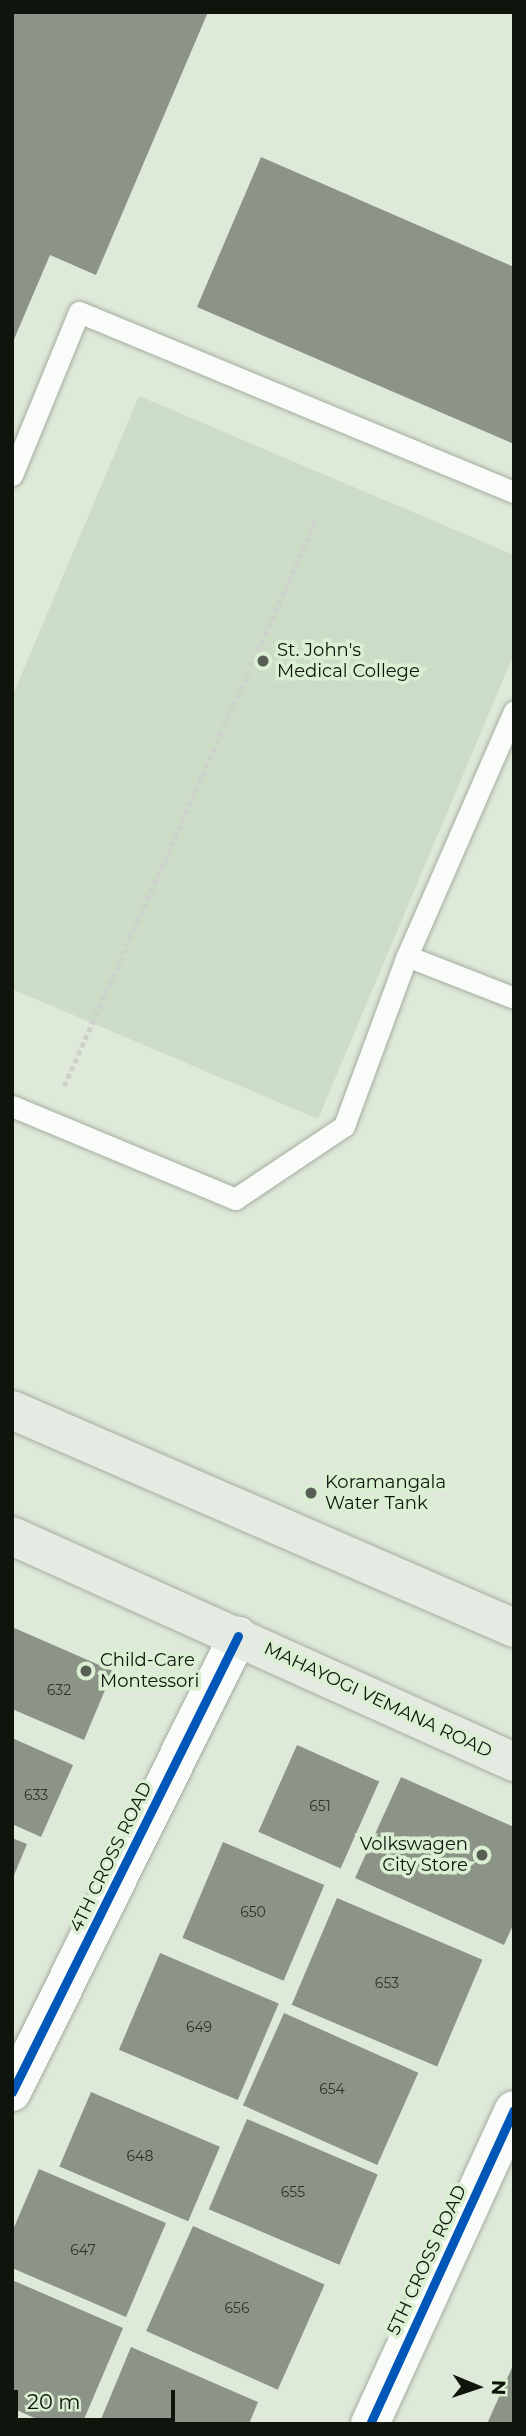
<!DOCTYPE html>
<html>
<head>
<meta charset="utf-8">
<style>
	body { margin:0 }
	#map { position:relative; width:526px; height:2436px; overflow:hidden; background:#dee9d9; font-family:Montserrat,sans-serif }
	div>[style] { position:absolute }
	.green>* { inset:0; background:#cddcc7 }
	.building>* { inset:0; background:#8c9488; transform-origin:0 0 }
	.path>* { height:4.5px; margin-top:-2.25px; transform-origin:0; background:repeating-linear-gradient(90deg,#ced1cc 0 5px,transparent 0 8.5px) }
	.roads { filter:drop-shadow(0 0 2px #a5ada1) drop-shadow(0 0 2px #a5ada1) }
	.service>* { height:21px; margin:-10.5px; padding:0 10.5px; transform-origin:10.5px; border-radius:10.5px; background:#fafcf9 }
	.minor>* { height:38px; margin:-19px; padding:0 19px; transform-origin:19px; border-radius:19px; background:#fafcf9 }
	.primary>* { height:38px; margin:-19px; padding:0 19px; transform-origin:19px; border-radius:19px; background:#e5ebe2 }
	.cycleway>* { height:9px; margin:-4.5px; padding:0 4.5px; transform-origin:4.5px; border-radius:4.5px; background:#0057b8 }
	.dots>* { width:19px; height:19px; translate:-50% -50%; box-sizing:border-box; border:4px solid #dbefd3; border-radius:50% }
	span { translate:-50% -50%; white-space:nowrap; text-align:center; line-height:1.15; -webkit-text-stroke:7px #dbefd3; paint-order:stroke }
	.number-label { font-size:14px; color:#2e352b }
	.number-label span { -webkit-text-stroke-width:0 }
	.poi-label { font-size:18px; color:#0f150c }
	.left { translate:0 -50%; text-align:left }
	.right { translate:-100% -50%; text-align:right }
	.street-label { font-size:18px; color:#0f150c }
	.frame { position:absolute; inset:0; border:14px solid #0f150c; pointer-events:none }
	.north { position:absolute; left:442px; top:2352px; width:70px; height:70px; -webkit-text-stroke:5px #dbefd3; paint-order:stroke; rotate:92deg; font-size:19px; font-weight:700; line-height:28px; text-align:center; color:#0f150c }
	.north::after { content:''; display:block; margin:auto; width:24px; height:32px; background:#0f150c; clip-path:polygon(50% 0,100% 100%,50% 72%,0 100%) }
	.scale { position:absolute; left:14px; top:2390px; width:161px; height:32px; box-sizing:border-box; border:4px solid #0f150c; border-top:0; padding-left:9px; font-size:21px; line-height:24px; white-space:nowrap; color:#0f150c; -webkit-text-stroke:5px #dbefd3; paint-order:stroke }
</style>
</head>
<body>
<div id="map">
	<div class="green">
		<div style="clip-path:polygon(139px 396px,514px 555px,514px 654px,318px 1119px,12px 989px,12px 697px)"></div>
	</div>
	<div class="building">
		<div style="clip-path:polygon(12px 12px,208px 12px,96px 275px,50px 255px,12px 344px)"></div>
		<div style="clip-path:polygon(261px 157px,514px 267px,514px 444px,197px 307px)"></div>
		<div style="clip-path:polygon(12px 1627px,113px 1671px,84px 1740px,12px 1709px)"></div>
		<div style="clip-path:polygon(12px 1738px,73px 1765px,41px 1837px,12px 1824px)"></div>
		<div style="left:297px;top:1745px;width:90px;height:95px;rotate:24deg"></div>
		<div style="clip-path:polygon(401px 1777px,514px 1827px,514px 1923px,504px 1945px,355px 1878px)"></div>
		<div style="clip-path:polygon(12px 1838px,27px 1844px,12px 1880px)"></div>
		<div style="left:223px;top:1842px;width:110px;height:104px;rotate:23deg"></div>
		<div style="left:337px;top:1898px;width:158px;height:116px;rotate:23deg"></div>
		<div style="left:160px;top:1953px;width:129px;height:105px;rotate:23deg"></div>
		<div style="left:284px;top:2013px;width:147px;height:101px;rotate:24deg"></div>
		<div style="left:91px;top:2092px;width:140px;height:81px;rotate:23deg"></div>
		<div style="left:247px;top:2119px;width:142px;height:98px;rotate:23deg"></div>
		<div style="clip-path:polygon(39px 2169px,166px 2223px,126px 2317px,12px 2268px,12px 2232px)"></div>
		<div style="left:193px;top:2226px;width:144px;height:115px;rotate:24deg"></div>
		<div style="clip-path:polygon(12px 2280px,123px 2328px,82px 2424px,48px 2424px,12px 2408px)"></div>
		<div style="clip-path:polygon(131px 2347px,258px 2402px,249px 2424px,99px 2424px)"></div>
		<div style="clip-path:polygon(514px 2363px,514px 2424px,487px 2424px)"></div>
	</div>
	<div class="path">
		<div style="left:64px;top:1086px;width:617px;rotate:-66.01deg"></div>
	</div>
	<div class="roads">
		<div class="service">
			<div style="left:12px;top:475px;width:176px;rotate:-67.7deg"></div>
			<div style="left:79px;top:312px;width:471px;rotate:22.5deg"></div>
			<div style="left:407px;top:956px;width:115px;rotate:21.4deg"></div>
			<div style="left:12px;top:1106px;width:242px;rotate:22.6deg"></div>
			<div style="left:235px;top:1199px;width:131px;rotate:-33.8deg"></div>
			<div style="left:344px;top:1126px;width:181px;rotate:-69.7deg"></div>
			<div style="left:407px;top:956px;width:267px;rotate:-66.4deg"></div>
		</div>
		<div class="minor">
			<div style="left:12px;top:2092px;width:509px;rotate:-63.64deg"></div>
			<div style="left:370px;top:2424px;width:345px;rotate:-65.4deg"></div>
		</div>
		<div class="primary">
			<div style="left:12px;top:1410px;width:547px;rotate:23.47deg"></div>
			<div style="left:12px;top:1536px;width:551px;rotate:24.24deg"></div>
		</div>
	</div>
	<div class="cycleway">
		<div style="left:12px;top:2092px;width:509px;rotate:-63.64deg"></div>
		<div style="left:370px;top:2424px;width:345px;rotate:-65.4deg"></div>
	</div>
	<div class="dots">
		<div style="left:263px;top:661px;background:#575f54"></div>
		<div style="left:311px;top:1493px;background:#575f54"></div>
		<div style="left:86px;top:1671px;background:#575f54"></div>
		<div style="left:482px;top:1855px;background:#575f54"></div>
	</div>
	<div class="number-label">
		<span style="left:59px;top:1690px">632</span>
		<span style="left:36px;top:1795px">633</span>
		<span style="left:320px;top:1806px">651</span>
		<span style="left:253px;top:1912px">650</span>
		<span style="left:387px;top:1983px">653</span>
		<span style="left:199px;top:2027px">649</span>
		<span style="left:332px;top:2089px">654</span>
		<span style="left:140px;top:2156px">648</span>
		<span style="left:293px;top:2192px">655</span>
		<span style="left:83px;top:2250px">647</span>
		<span style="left:237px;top:2308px">656</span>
	</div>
	<div class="poi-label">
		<span class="left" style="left:277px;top:661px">St. John's<br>Medical College</span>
		<span class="left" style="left:325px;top:1493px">Koramangala<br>Water Tank</span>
		<span class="left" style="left:100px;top:1671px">Child-Care<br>Montessori</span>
		<span class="right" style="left:468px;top:1855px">Volkswagen<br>City Store</span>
	</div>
	<div class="street-label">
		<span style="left:378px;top:1700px;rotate:25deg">MAHAYOGI VEMANA ROAD</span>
		<span style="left:111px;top:1857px;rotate:-64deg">4TH CROSS ROAD</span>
		<span style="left:427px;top:2260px;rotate:-65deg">5TH CROSS ROAD</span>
	</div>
	<div class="frame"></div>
	<div class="north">N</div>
	<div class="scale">20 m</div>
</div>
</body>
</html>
